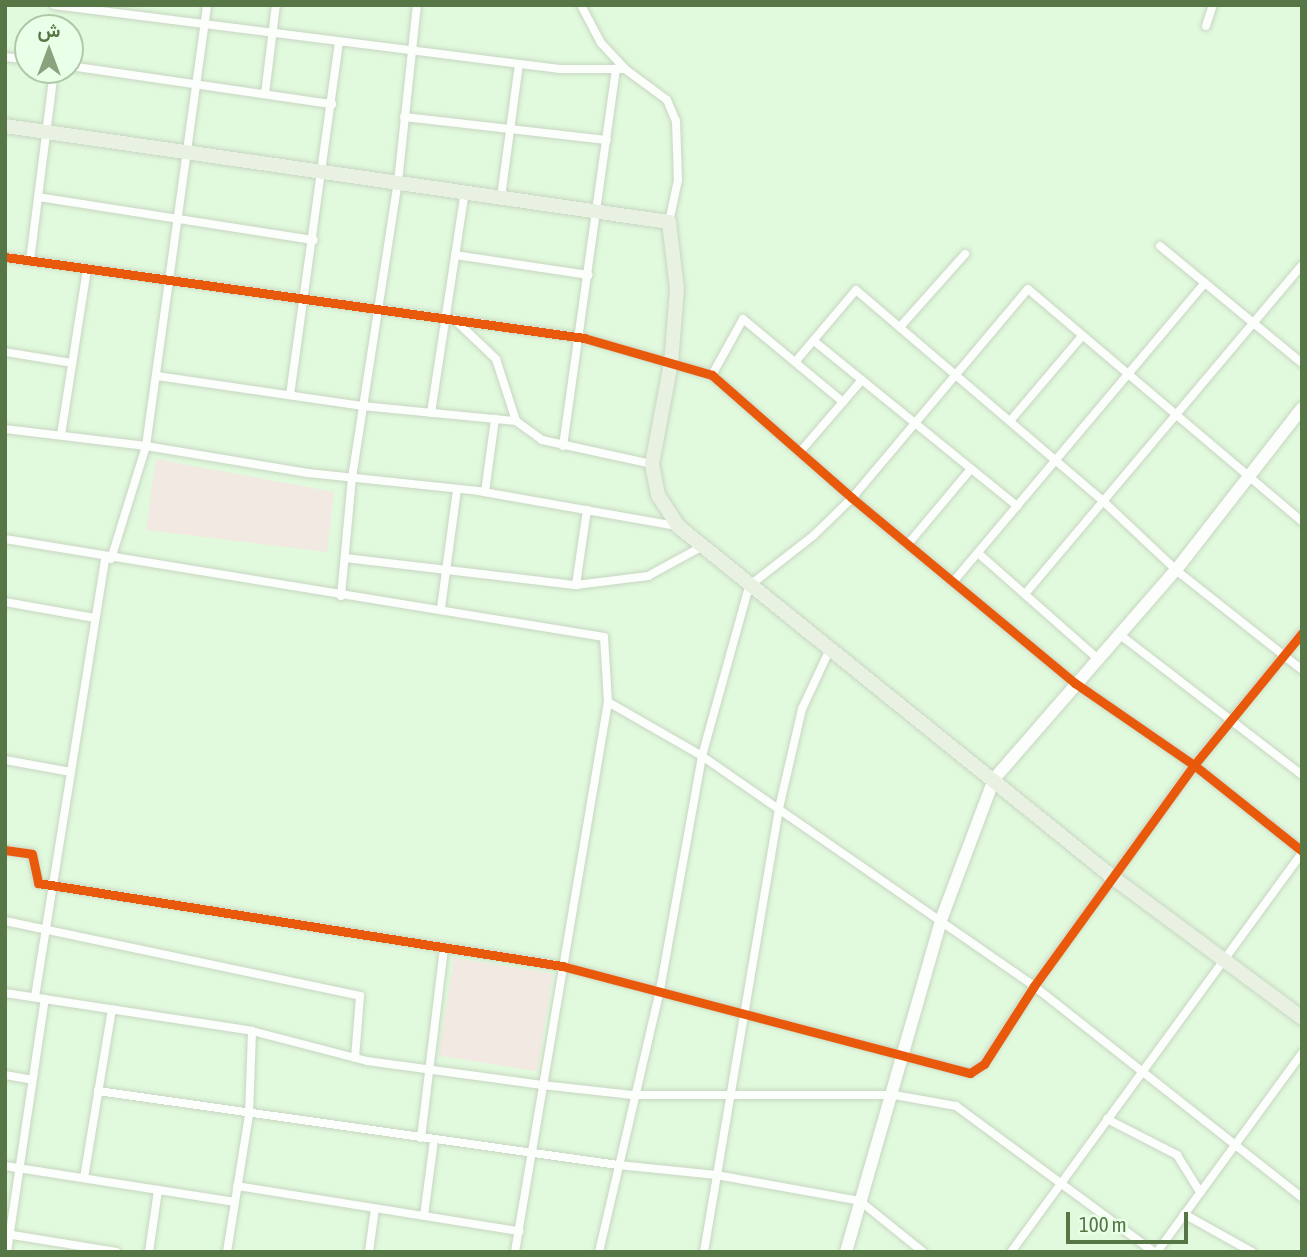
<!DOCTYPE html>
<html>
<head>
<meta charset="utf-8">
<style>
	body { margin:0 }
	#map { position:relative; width:1307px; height:1257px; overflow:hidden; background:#e9f7e7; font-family:"Asap Condensed",Vazirmatn,sans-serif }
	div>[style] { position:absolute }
	.residential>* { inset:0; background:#e1f9dd }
	.education>* { inset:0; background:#f2e9e3; transform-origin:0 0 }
	.roads { filter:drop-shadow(0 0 2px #c7d6c2) drop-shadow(0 0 2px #c7d6c2) }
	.street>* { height:8px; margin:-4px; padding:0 4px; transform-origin:4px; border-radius:4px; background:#fcfefb }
	.secondary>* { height:12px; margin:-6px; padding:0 6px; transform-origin:6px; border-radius:6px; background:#fcfefb }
	.highway>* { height:14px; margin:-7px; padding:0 7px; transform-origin:7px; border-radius:7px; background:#e8f1e2 }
	.cycleway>* { height:9px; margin:-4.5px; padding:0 4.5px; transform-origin:4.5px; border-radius:4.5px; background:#e8590c }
	span { translate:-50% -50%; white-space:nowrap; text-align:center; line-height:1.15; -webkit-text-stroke:5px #eaffe8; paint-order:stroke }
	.frame { position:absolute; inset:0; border:7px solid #577646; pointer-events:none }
	.north { position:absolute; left:14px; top:14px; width:70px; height:70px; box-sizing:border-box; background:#eaffe8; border:2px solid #afc8a7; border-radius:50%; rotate:0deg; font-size:19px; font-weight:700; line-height:28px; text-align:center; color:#577646 }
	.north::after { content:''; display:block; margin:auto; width:24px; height:32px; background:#8aa37e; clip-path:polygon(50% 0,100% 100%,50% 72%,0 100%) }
	.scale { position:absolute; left:1066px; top:1212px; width:122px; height:32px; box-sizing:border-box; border:4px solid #577646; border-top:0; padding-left:9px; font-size:21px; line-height:24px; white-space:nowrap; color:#577646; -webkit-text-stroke:5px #eaffe8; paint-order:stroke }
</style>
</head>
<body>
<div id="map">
	<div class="residential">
		<div style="clip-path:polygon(evenodd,5px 5px,1302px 5px,1302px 1252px,5px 1252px,5px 5px,28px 28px,70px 28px,70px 70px,28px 70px,28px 28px)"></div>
	</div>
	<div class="education">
		<div style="clip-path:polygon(156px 459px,334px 492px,327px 552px,146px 530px)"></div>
		<div style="left:454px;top:958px;width:100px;height:99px;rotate:9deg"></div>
	</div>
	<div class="roads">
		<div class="street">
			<div style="left:54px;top:5px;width:510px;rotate:7.21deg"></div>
			<div style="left:560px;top:69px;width:65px"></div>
			<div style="left:581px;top:5px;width:43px;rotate:62.2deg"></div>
			<div style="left:601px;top:43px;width:35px;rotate:47deg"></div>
			<div style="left:625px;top:69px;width:52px;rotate:36.4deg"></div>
			<div style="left:667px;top:100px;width:23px;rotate:67deg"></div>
			<div style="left:676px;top:121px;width:59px;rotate:88.1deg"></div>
			<div style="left:678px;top:180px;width:43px;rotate:102.1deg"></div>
			<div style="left:1206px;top:26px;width:22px;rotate:-72deg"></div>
			<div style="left:5px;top:57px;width:23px;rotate:7deg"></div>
			<div style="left:70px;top:66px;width:265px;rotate:8.3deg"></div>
			<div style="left:265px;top:94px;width:90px;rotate:-83deg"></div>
			<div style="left:404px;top:117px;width:204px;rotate:6.5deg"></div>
			<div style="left:38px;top:197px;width:279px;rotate:8.9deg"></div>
			<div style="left:501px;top:197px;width:134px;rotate:-82.3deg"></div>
			<div style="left:1160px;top:246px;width:184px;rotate:39.5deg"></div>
			<div style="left:455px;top:255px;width:135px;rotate:8.5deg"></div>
			<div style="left:5px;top:257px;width:585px;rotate:7.96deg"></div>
			<div style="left:584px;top:338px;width:133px;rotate:16.1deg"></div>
			<div style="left:712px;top:375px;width:186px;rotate:41.3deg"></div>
			<div style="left:852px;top:498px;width:290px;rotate:39.7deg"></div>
			<div style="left:1075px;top:683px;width:145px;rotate:34.6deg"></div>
			<div style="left:1194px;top:765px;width:138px;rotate:38.5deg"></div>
			<div style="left:30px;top:261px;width:193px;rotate:-82.8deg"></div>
			<div style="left:454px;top:319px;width:58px;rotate:43.6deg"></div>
			<div style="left:496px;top:359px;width:65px;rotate:72.1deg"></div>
			<div style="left:516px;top:421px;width:32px;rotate:36deg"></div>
			<div style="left:542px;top:440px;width:113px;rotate:12.3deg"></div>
			<div style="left:900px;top:327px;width:98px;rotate:-48.3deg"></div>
			<div style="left:814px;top:341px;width:262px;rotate:39.1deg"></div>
			<div style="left:5px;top:352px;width:68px;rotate:9.3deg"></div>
			<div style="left:796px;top:361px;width:93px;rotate:-49.8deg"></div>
			<div style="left:856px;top:290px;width:328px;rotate:40.5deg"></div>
			<div style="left:1105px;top:503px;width:98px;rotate:43.3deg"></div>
			<div style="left:1176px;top:570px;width:161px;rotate:38.4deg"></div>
			<div style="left:712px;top:375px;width:64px;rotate:-61deg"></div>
			<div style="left:743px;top:319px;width:130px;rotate:39.7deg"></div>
			<div style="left:157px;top:376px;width:207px;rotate:8.3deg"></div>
			<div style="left:362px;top:406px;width:155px;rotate:5.6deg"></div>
			<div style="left:290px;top:395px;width:355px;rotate:-82.1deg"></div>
			<div style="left:431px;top:413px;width:224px;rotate:-81.3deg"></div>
			<div style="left:1010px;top:421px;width:111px;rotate:-49.7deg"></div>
			<div style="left:5px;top:429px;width:142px;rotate:6.9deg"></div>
			<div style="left:146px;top:446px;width:164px;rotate:9.5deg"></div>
			<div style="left:308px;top:473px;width:171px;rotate:6deg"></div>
			<div style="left:478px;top:491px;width:202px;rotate:10deg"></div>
			<div style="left:61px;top:435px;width:168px;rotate:-81.1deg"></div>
			<div style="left:563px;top:446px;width:381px;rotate:-82deg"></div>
			<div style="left:800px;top:452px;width:95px;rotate:-49.3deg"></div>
			<div style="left:485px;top:492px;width:74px;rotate:-82.2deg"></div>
			<div style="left:5px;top:539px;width:607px;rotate:9.29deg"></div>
			<div style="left:604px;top:637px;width:65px;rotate:86.5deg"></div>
			<div style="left:608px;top:702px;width:558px;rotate:99.6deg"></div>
			<div style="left:908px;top:544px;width:98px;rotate:-50deg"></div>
			<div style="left:978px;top:553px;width:159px;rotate:41.4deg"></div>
			<div style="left:345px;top:558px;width:233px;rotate:6.7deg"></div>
			<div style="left:576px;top:585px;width:73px;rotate:-7.1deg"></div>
			<div style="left:648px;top:576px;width:60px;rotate:-28.7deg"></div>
			<div style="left:111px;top:559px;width:118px;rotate:-72.8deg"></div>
			<div style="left:146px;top:446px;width:445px;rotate:-82.1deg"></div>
			<div style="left:953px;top:582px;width:391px;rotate:-49.9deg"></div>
			<div style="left:576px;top:585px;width:76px;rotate:-81.7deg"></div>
			<div style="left:1025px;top:594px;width:430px;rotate:-49.9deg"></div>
			<div style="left:341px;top:596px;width:119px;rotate:-84.7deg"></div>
			<div style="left:352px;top:478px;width:300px;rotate:-81.2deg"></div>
			<div style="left:398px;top:182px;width:178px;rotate:-83.9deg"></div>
			<div style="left:5px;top:602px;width:91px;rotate:10.1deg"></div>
			<div style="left:441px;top:608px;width:120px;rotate:-82.3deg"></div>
			<div style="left:1119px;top:634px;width:231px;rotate:37.6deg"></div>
			<div style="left:608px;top:702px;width:108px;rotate:29.9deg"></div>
			<div style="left:702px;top:756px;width:404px;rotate:34.7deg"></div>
			<div style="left:1034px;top:986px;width:342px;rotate:38.3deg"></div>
			<div style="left:5px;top:760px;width:67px;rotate:10.3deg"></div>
			<div style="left:5px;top:850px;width:27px;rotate:8deg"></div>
			<div style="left:32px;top:854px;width:30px;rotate:78deg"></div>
			<div style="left:38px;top:883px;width:531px;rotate:9deg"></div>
			<div style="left:562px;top:966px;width:422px;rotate:14.7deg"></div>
			<div style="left:970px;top:1073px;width:17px;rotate:-33deg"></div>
			<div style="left:984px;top:1064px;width:93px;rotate:-57.3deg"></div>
			<div style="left:1034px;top:986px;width:273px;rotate:-54.1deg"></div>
			<div style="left:1194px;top:765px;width:171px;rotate:-50.7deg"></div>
			<div style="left:5px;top:921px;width:363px;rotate:11.9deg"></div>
			<div style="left:360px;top:996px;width:62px;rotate:94.6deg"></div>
			<div style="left:5px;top:993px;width:250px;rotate:8.7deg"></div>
			<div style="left:252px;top:1031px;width:119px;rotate:14.6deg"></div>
			<div style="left:367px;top:1061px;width:177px;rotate:7.8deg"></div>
			<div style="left:542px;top:1085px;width:91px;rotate:6.3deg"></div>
			<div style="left:632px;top:1095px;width:262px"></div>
			<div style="left:894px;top:1095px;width:63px;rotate:10.1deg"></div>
			<div style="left:956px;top:1106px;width:246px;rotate:36.4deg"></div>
			<div style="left:35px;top:997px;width:445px;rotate:-80.9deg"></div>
			<div style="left:5px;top:1075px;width:27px;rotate:10deg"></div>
			<div style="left:98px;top:1091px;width:525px;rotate:8.1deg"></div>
			<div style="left:618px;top:1165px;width:99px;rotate:5.8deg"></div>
			<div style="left:716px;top:1175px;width:146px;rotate:10.2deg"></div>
			<div style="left:860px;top:1201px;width:81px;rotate:39deg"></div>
			<div style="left:1107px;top:1119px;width:79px;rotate:27.2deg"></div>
			<div style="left:1177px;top:1155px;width:44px;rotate:58.1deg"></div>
			<div style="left:421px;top:1138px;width:191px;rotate:-83.1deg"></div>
			<div style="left:5px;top:1166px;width:233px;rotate:8.9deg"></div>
			<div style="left:84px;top:1178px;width:171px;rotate:-80.6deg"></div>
			<div style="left:237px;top:1186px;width:286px;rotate:9.1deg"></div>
			<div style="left:1184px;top:1214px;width:78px;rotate:29.2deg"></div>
			<div style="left:424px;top:1216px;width:77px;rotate:-82.5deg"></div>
			<div style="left:6px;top:1234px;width:112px;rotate:9.2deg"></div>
			<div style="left:7px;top:1252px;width:256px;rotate:-81.5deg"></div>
			<div style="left:149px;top:1252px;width:63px;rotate:-81.7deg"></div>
			<div style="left:227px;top:1252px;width:140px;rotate:-80.9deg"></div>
			<div style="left:249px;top:1114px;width:83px;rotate:-87.9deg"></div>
			<div style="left:369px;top:1252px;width:44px;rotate:-82.2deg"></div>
			<div style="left:599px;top:1252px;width:269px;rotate:-76.9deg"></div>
			<div style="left:660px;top:990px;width:238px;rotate:-79.8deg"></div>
			<div style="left:702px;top:756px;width:176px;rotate:-74.5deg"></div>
			<div style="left:749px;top:586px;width:83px;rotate:-38.1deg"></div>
			<div style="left:814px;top:535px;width:53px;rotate:-44.2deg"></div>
			<div style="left:852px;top:498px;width:273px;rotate:-49.9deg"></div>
			<div style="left:1028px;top:289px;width:359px;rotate:40.3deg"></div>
			<div style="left:704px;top:1252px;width:450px;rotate:-80.4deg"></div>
			<div style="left:779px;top:808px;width:102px;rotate:-76.9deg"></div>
			<div style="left:802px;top:709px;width:66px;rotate:-65deg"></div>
			<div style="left:1011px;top:1252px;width:494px;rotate:-53.9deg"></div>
			<div style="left:1157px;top:1252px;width:246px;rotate:-53.9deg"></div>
		</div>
		<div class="secondary">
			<div style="left:846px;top:1252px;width:345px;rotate:-74deg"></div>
			<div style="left:941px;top:920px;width:151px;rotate:-69.4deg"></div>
			<div style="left:994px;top:779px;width:277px;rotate:-49deg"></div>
			<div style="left:1176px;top:570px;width:205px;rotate:-52.1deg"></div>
		</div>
		<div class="highway">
			<div style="left:5px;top:126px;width:671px;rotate:8.23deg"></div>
			<div style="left:669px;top:222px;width:67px;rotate:83.2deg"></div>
			<div style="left:677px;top:289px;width:74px;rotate:94.6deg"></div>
			<div style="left:671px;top:363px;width:103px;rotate:100.7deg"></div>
			<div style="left:652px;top:464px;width:32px;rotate:79deg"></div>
			<div style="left:658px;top:495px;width:38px;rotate:57deg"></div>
			<div style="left:679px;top:527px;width:560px;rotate:38.92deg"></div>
			<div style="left:1115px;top:879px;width:233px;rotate:36.6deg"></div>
		</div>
	</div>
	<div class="cycleway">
		<div style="left:5px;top:257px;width:585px;rotate:7.96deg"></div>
		<div style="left:584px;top:338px;width:133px;rotate:16.1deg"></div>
		<div style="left:712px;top:375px;width:186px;rotate:41.3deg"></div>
		<div style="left:852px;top:498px;width:290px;rotate:39.7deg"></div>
		<div style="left:1075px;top:683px;width:145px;rotate:34.6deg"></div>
		<div style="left:1194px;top:765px;width:138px;rotate:38.5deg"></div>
		<div style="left:5px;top:850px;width:27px;rotate:8deg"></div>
		<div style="left:32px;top:854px;width:30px;rotate:78deg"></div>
		<div style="left:38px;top:883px;width:531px;rotate:9deg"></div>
		<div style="left:562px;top:966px;width:422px;rotate:14.7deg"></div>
		<div style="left:970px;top:1073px;width:17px;rotate:-33deg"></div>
		<div style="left:984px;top:1064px;width:93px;rotate:-57.3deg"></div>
		<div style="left:1034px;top:986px;width:273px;rotate:-54.1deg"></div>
		<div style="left:1194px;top:765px;width:171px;rotate:-50.7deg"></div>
	</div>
	<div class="frame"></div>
	<div class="north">ش</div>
	<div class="scale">100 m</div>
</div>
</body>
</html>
